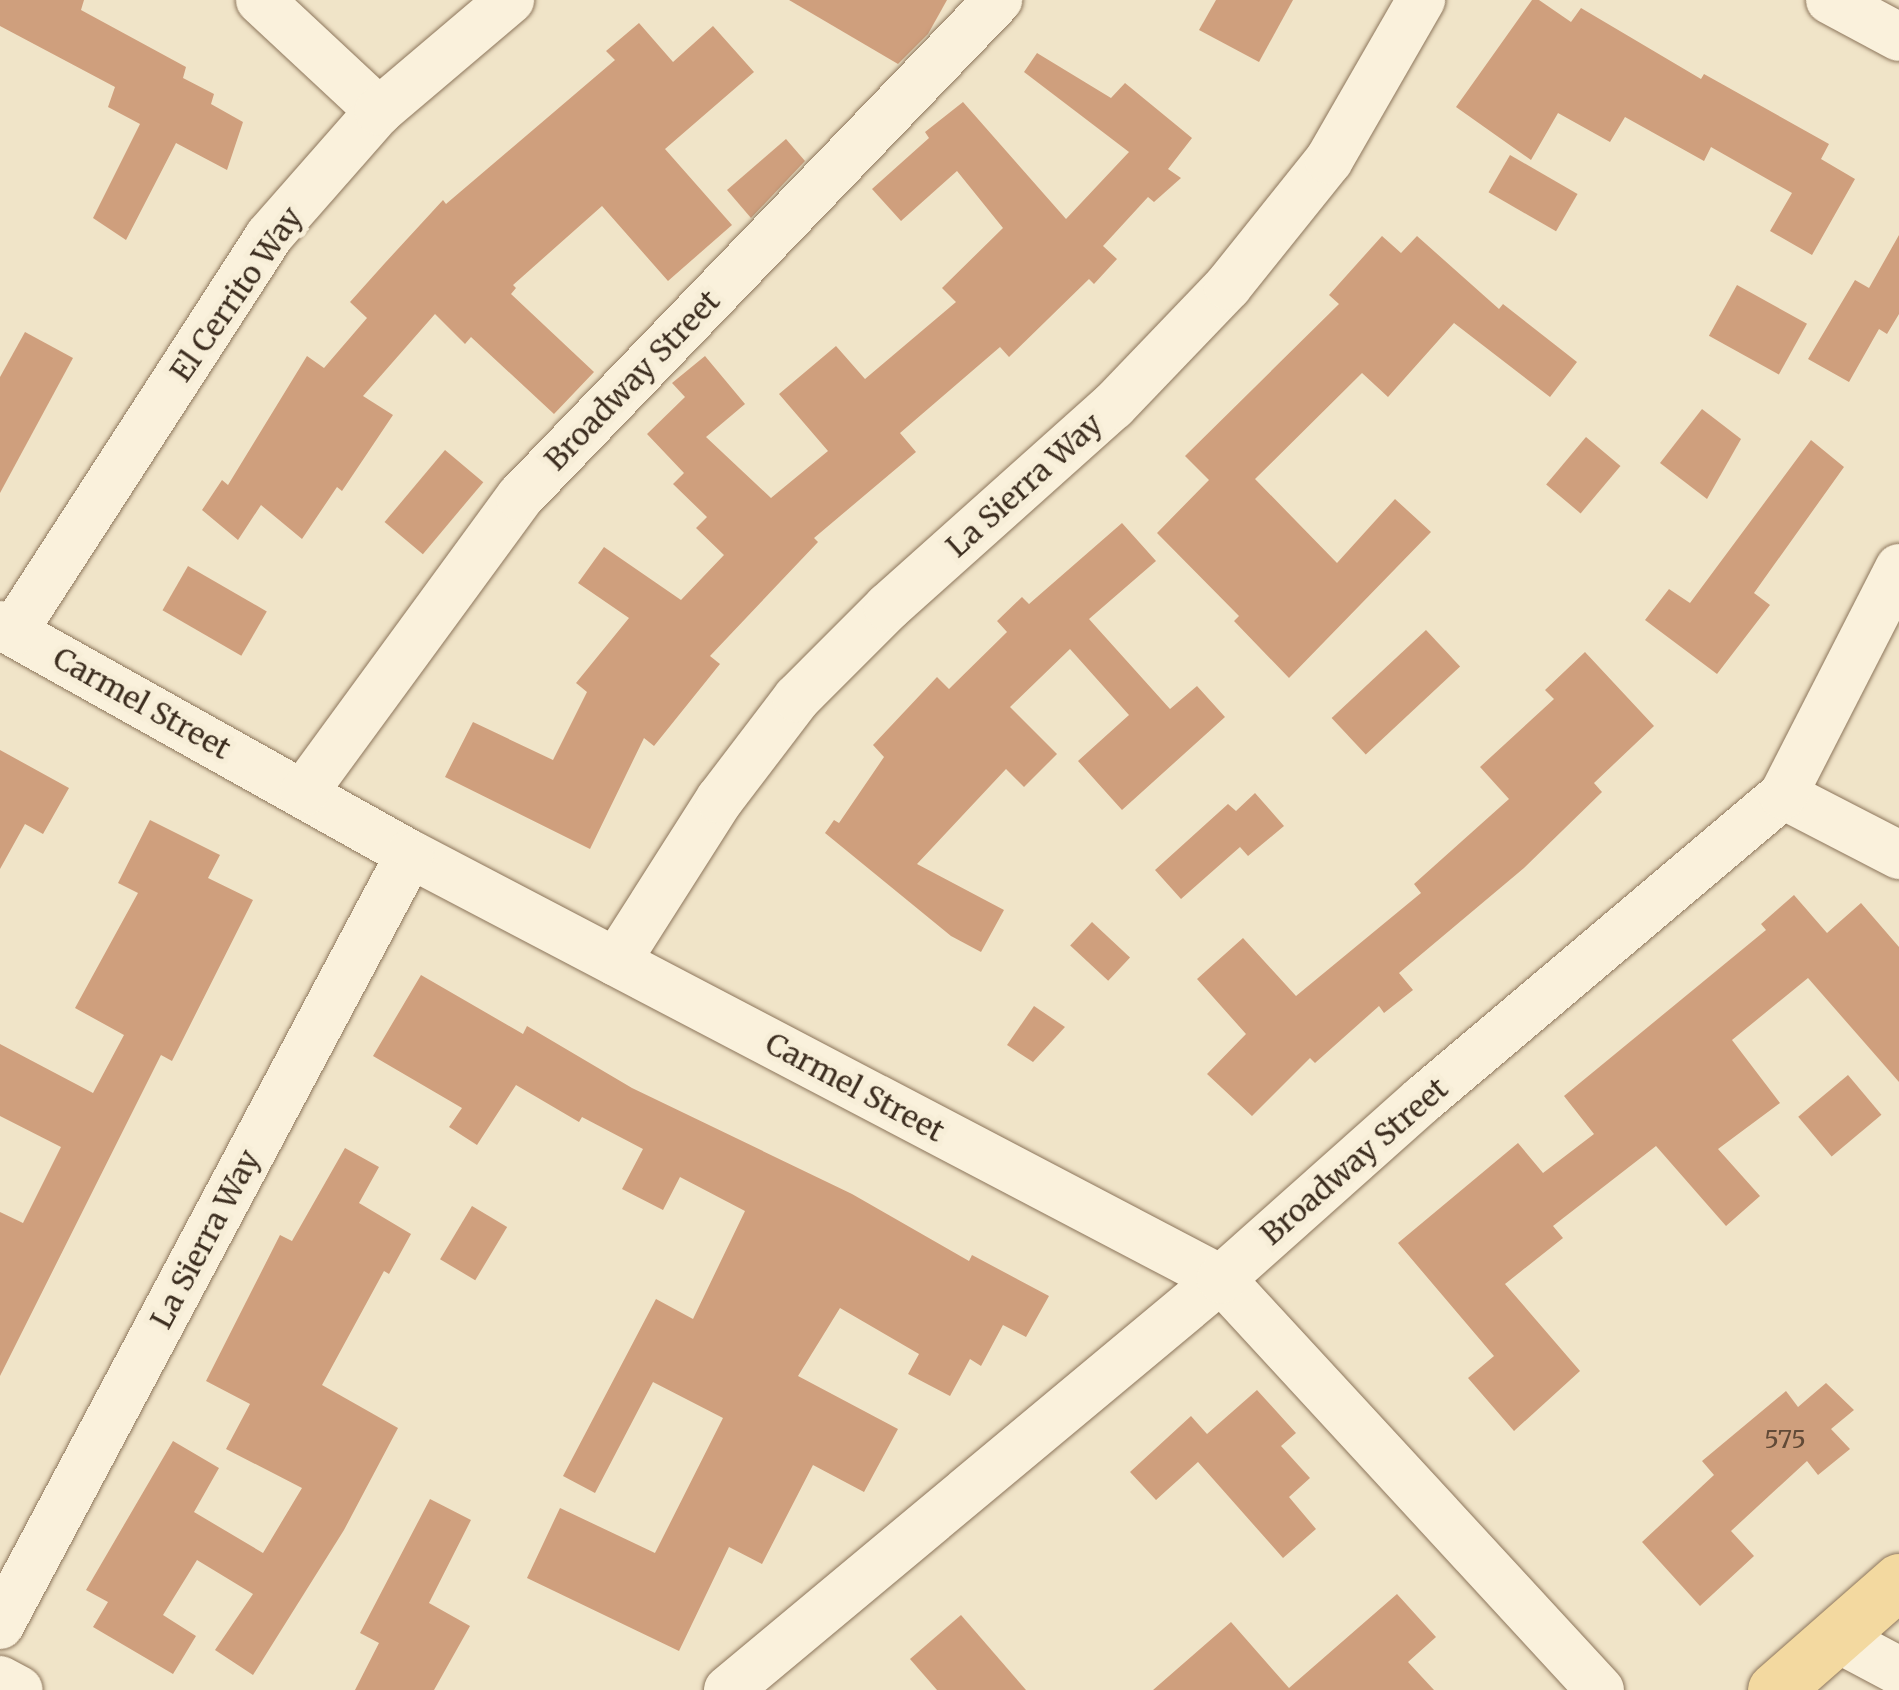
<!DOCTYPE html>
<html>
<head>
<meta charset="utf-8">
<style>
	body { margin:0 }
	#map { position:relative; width:1899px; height:1690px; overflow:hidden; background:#f0e4c8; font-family:Merriweather,serif }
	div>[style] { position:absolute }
	.building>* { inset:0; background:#cf9f7d; transform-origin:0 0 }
	.roads { filter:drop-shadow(0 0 2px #8d765c) drop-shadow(0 0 2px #8d765c) }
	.minor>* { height:48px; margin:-24px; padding:0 24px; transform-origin:24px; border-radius:24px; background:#faf1dc }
	.major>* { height:55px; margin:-27.5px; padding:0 27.5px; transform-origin:27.5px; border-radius:27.5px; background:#f3d9a0 }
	span { translate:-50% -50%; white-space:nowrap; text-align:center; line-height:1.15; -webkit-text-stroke:10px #f7eed8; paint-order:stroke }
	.number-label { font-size:25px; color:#624a37 }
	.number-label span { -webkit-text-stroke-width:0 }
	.street-label { font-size:30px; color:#3d2e20 }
</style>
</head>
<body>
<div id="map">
	<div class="building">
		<div style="clip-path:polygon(0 0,84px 0,81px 10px,186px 67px,183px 78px,214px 94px,211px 104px,243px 122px,227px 170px,176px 143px,126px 240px,93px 218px,140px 124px,108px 107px,115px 87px,0 26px)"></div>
		<div style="clip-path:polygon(789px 0,947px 0,928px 34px,898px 64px)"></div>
		<div style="clip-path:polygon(1216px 0,1293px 0,1259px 62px,1199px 30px)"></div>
		<div style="clip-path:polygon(1532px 0,1539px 0,1571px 22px,1581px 8px,1701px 79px,1704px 74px,1829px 144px,1821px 159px,1855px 179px,1812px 255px,1770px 231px,1792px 193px,1711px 147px,1704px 161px,1625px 117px,1610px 142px,1558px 113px,1531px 160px,1456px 107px)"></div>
		<div style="clip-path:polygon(639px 23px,673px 62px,713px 26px,754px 72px,665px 149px,732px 225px,668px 281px,602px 206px,513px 285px,516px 288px,511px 294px,594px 372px,554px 414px,471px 337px,465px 344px,435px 314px,363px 396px,393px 415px,342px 491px,337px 487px,302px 539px,261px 505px,238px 540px,202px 510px,222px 480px,228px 485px,307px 356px,324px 368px,367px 318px,350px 302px,385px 263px,443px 200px,446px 204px,615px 60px,606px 51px)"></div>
		<div style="clip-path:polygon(1037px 53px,1111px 98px,1125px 83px,1192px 138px,1168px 169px,1181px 178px,1154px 202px,1148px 197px,1103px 246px,1117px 259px,1094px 284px,1089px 279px,1009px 357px,1000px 347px,900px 433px,916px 452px,814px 538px,818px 542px,710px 656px,720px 664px,654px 746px,644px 738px,590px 849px,445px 777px,473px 722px,553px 760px,587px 692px,576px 683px,629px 618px,578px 583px,604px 547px,681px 600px,724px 555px,696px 528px,707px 517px,673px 484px,684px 473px,647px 434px,685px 397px,672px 383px,705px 356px,745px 404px,706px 437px,771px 498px,828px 451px,779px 394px,836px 346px,865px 379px,956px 302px,942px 288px,1003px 228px,957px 171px,901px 221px,872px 189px,929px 138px,925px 132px,963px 102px,1066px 219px,1129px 152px,1024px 72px)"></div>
		<div style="clip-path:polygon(786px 139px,805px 161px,751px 218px,727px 190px)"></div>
		<div style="left:1510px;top:155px;width:78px;height:43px;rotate:30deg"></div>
		<div style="clip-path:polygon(1899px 235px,1899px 314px,1887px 334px,1879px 329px,1849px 382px,1808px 359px,1855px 280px,1869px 288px)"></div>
		<div style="clip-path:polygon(1382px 236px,1401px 253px,1417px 236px,1499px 309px,1503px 304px,1577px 362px,1550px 397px,1454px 323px,1388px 397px,1362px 373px,1255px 479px,1337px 563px,1395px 499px,1431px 532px,1289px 678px,1234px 621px,1239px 616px,1157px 533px,1209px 480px,1185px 456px,1339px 304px,1329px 295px)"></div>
		<div style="left:1737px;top:285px;width:80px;height:58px;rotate:29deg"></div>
		<div style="clip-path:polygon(25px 332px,73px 358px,0 493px,0 377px)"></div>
		<div style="clip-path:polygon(1702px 409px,1741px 439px,1707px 499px,1660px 463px)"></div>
		<div style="left:1586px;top:437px;width:45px;height:62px;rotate:40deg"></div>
		<div style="clip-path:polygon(1811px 440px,1844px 467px,1754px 593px,1770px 605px,1717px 674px,1645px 620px,1669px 589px,1690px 603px)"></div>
		<div style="left:445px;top:450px;width:50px;height:94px;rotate:40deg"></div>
		<div style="clip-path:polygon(1122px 523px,1156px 561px,1089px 619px,1170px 709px,1197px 686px,1225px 717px,1122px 810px,1078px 761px,1129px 715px,1070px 649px,1010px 707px,1057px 754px,1024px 787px,1006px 769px,917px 864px,1004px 910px,981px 952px,951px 936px,825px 833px,834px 820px,839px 823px,884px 757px,873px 745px,937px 677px,949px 689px,1007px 632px,997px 621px,1022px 597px,1029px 604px)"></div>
		<div style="left:188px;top:566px;width:91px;height:51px;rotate:30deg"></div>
		<div style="left:1426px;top:630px;width:50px;height:129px;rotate:47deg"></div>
		<div style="clip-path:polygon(1585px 652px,1654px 726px,1594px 783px,1602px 792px,1524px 868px,1399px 973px,1413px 990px,1384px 1013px,1379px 1006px,1315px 1063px,1310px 1058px,1252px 1116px,1207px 1074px,1246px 1034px,1197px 979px,1243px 938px,1296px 996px,1421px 893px,1414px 884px,1509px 799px,1480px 767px,1554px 699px,1545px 690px)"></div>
		<div style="clip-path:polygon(0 750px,69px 788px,43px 834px,25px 824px,0 869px)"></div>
		<div style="clip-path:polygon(1255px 793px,1284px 826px,1248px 856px,1240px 847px,1181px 899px,1155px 870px,1228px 804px,1236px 811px)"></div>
		<div style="clip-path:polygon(150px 820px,220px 855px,208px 878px,253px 900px,172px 1061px,161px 1055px,0 1376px,0 1212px,23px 1223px,61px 1147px,0 1116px,0 1044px,93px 1093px,124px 1035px,75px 1008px,138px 893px,118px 883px)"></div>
		<div style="clip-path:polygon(1794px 895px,1827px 933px,1861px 903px,1899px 947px,1899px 1082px,1808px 978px,1732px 1040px,1780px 1103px,1718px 1149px,1760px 1196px,1726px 1226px,1656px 1146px,1553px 1226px,1563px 1238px,1505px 1284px,1580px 1371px,1514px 1431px,1468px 1378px,1494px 1356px,1398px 1243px,1518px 1143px,1543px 1173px,1594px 1134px,1564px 1096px,1766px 930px,1761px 924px)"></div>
		<div style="left:1092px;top:922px;width:52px;height:32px;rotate:43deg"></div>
		<div style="clip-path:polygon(421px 975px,523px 1034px,527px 1026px,632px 1088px,852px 1194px,969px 1261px,972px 1255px,1049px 1296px,1026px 1337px,1003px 1325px,981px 1366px,970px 1359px,950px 1396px,908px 1374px,919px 1354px,840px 1308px,798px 1376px,898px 1429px,864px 1492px,813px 1465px,762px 1564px,729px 1547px,679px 1651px,527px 1578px,560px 1508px,655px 1553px,723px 1418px,653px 1382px,595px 1493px,563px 1476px,656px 1299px,693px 1319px,745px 1211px,680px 1177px,663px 1210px,622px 1189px,643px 1149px,582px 1117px,579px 1122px,516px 1085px,477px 1145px,449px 1127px,462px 1108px,373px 1056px)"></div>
		<div style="clip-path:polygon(1034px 1006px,1065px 1027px,1033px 1062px,1007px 1045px)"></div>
		<div style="left:1848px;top:1075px;width:52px;height:65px;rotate:50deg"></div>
		<div style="clip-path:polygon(345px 1148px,379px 1167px,359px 1203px,411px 1234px,389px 1274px,384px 1271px,322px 1385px,398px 1428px,344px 1530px,253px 1675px,215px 1650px,253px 1594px,197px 1560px,163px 1615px,196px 1636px,173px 1674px,93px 1627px,108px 1602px,86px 1590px,173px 1441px,219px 1468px,194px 1512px,263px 1553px,302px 1488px,226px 1449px,250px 1404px,206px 1381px,280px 1235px,292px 1241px)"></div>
		<div style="left:472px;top:1206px;width:41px;height:62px;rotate:31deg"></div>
		<div style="clip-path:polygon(1826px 1383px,1854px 1410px,1831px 1429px,1850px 1449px,1818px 1475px,1807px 1461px,1731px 1531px,1754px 1556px,1700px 1606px,1642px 1542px,1714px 1475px,1702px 1461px,1786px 1391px,1798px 1407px)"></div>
		<div style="clip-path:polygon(1257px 1390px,1296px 1433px,1281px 1446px,1310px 1478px,1289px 1497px,1316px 1529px,1283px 1558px,1198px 1462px,1156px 1500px,1130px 1472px,1191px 1416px,1207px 1434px)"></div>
		<div style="clip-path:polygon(430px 1499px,471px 1520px,429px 1603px,470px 1626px,434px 1690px,355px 1690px,379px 1643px,360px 1633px)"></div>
		<div style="clip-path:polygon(1397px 1594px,1436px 1637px,1408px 1662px,1434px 1690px,1153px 1690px,1231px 1622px,1289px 1688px)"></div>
		<div style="clip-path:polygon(961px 1615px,1026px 1690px,937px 1690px,910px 1659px)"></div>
	</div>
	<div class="roads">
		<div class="minor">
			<div style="left:260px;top:0;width:163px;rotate:43deg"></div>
			<div style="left:1830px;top:0;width:78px;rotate:28.2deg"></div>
			<div style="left:0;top:625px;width:470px;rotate:29.2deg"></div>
			<div style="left:410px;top:854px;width:916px;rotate:27.66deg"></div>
			<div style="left:1221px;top:1279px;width:559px;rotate:47.32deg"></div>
			<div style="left:13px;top:632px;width:472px;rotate:-57.1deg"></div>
			<div style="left:269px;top:236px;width:167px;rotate:-48.7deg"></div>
			<div style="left:379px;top:111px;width:172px;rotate:-40.3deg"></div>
			<div style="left:304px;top:792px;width:366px;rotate:-53.8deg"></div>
			<div style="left:520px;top:497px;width:690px;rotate:-46.12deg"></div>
			<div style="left:1783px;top:795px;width:131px;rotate:27.3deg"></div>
			<div style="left:616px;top:962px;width:193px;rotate:-57.5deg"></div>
			<div style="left:720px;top:799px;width:127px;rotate:-52.7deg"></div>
			<div style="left:797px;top:698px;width:129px;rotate:-45deg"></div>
			<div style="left:888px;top:607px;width:302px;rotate:-41.8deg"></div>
			<div style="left:1113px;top:406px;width:166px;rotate:-46.2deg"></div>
			<div style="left:1228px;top:286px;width:161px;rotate:-51.3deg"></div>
			<div style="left:1329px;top:160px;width:185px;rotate:-60.1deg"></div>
			<div style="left:0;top:1625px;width:873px;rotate:-62deg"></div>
			<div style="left:1835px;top:1637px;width:72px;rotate:28deg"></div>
			<div style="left:0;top:1680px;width:21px;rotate:28deg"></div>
			<div style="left:728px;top:1690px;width:642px;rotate:-39.82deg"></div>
			<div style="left:1221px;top:1279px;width:269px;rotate:-41.7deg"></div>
			<div style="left:1422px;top:1100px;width:473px;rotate:-40.2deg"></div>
			<div style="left:1783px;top:795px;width:255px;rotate:-62.9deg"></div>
		</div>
		<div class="major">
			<div style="left:1775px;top:1690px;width:165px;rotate:-41.3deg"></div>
		</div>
	</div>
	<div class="number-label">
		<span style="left:1785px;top:1439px">575</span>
	</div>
	<div class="street-label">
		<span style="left:236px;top:294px;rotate:-55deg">El Cerrito Way</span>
		<span style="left:632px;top:380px;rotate:-46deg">Broadway Street</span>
		<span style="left:1024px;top:485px;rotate:-42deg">La Sierra Way</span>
		<span style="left:142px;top:703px;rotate:29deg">Carmel Street</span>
		<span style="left:855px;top:1087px;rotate:28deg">Carmel Street</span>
		<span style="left:1354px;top:1161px;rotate:-41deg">Broadway Street</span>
		<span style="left:205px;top:1239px;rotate:-62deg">La Sierra Way</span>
	</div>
</div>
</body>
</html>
